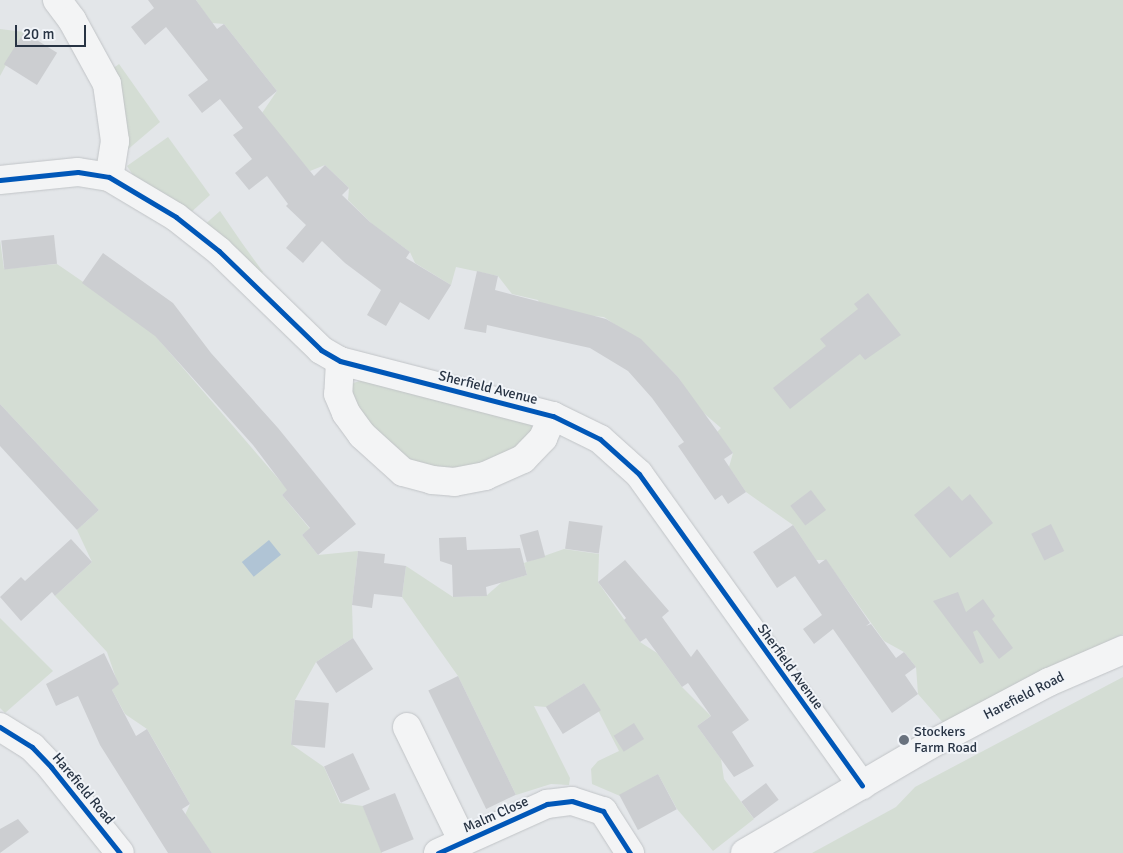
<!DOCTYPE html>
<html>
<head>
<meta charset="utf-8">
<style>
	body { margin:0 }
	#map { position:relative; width:1123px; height:853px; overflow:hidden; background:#e3e6e9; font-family:Signika,sans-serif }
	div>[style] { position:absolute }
	.green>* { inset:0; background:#d4ddd4 }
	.water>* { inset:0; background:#b0c4d5; transform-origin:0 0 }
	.building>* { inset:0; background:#ccced1; transform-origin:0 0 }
	.roads { filter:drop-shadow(0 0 1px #c1c4c7) drop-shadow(0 0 1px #c1c4c7) }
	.minor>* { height:28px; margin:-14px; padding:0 14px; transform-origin:14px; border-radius:14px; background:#f3f4f5 }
	.cycleway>* { height:5px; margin:-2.5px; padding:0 2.5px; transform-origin:2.5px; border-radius:2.5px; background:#0057b8 }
	.dots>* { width:14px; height:14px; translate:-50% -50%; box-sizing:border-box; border:2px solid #f1f4f8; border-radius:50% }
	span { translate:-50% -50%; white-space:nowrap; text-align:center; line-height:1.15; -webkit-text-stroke:4px #f1f4f8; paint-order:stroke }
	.street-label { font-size:14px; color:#283444 }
	.poi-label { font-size:14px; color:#283444 }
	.left { translate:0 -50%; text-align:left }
	.scale { position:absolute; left:15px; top:25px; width:71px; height:22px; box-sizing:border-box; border:2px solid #283444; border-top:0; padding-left:6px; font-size:15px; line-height:18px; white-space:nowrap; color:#283444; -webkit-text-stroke:4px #f1f4f8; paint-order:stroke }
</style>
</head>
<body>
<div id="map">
	<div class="green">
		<div style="clip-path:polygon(196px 0,1123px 0,1123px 634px,945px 725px,918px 694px,916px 667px,904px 652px,884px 641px,826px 560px,816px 560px,793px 525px,746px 492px,729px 467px,733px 453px,717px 432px,721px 428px,699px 409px,678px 377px,650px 349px,604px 317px,593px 316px,548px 324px,538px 300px,512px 294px,498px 276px,456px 267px,451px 285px,415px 263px,410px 252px,372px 224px,348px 200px,349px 188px,325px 165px,310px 171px,283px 140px,262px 113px,277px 91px,224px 24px,212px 23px)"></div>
		<div style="clip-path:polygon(0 29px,24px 32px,0 76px)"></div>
		<div style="clip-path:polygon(119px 64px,160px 122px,126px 151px,111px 70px)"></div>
		<div style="clip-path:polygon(168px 137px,210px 195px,188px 215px,137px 181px,127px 166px)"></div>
		<div style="clip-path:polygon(220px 211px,242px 243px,263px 272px,256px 275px,202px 227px)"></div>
		<div style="clip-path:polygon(0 240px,4px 269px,57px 264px,146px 325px,288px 490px,282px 495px,310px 529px,302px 535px,318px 555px,358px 551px,352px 605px,353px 638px,316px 662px,295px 700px,291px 744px,324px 767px,340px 803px,363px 806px,382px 853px,212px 853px,185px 815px,190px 804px,160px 751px,147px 729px,125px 714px,112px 690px,118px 684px,107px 652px,55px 596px,92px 562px,77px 530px,99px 510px,0 404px)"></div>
		<div style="clip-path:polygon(370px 378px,530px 419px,533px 429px,527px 443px,482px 467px,452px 472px,408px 463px,371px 428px,349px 390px,353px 383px)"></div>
		<div style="clip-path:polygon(564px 549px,599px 554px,598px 582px,640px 642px,657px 653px,682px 687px,711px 716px,697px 726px,721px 759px,724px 779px,754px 819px,713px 851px,677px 809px,658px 774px,620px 796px,592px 784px,591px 769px,598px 761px,619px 751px,584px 683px,546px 707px,534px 706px,570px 778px,569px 785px,551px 784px,516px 795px,458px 676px,402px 597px,406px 566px,453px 597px,486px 596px,502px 582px,527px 575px,524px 563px)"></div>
		<div style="clip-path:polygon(0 618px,53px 671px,5px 713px,0 708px)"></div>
		<div style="clip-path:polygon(1123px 677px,1123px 853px,812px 853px,896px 807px,915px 787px)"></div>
	</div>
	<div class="water">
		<div style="left:269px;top:540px;width:19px;height:35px;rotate:51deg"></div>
	</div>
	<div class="building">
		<div style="clip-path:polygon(148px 0,196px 0,217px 29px,224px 24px,277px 91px,258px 107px,314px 176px,325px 165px,349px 188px,342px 195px,370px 222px,410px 252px,406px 258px,451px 285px,429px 320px,400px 302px,386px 326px,367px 315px,381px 290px,345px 263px,322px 241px,303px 263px,286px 248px,306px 225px,286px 206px,288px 204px,267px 176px,249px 190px,235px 173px,252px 159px,233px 135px,243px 128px,220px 99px,202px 113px,188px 95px,208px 80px,166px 27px,145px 45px,131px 27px,154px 8px)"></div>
		<div style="left:24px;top:32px;width:39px;height:38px;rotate:32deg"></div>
		<div style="left:54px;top:235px;width:29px;height:53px;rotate:84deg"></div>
		<div style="clip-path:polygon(103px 253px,173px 303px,211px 353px,278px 428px,356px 524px,318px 555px,302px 535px,310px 528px,282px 495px,287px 490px,253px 445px,155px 336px,82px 283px)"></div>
		<div style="clip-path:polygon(477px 271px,498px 276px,495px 290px,606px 319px,641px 339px,678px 377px,733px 453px,724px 459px,746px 492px,728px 504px,722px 495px,715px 500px,678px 446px,684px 442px,652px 398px,628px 371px,590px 348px,487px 325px,486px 333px,464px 329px)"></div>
		<div style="clip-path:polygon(868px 293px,901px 335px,865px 360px,860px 354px,790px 409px,773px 388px,826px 346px,820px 339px,858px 309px,854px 304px)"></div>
		<div style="clip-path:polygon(0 404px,99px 510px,77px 530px,0 446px)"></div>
		<div style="clip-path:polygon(949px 486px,962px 501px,970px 494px,993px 523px,950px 558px,914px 515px)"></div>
		<div style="left:811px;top:490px;width:25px;height:26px;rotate:53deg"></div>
		<div style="left:569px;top:521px;width:34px;height:28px;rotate:8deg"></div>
		<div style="left:1051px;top:524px;width:30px;height:22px;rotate:64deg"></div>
		<div style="clip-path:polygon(793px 525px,819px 564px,826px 559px,870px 623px,866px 626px,871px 624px,896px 658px,904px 652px,916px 667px,905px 675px,918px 694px,892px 713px,833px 629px,814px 644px,803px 629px,822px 615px,795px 576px,777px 588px,753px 552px)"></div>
		<div style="left:538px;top:530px;width:28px;height:19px;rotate:75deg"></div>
		<div style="clip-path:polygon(466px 537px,467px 550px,520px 548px,527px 575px,486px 587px,487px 596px,453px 597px,452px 565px,440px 561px,439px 538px)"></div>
		<div style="clip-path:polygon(71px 539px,92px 562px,55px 596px,52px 592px,21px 621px,0 597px,21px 577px,25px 581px)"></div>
		<div style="clip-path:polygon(358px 551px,385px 554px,384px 563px,406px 566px,402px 597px,374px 594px,372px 608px,352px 605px)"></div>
		<div style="clip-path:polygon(625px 560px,669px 611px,662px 617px,691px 657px,697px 649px,749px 720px,732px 732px,754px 766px,734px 777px,697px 726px,711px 716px,688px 683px,682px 687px,646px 638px,640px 642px,624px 620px,626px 618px,598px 582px)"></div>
		<div style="clip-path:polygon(958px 592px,966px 612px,983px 599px,995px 616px,992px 619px,1013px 648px,999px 659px,977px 630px,973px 632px,984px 662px,980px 664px,933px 601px)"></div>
		<div style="left:353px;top:638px;width:37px;height:44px;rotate:57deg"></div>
		<div style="clip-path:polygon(104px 653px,119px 684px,112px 690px,136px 736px,147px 729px,190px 804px,182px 809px,212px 853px,168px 853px,100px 745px,78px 696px,56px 706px,46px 684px)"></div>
		<div style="left:458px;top:676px;width:132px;height:33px;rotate:64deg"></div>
		<div style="left:584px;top:683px;width:32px;height:45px;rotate:58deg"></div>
		<div style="left:295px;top:700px;width:34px;height:45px;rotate:5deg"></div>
		<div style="left:634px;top:723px;width:19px;height:24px;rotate:58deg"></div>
		<div style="left:353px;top:753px;width:40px;height:32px;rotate:65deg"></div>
		<div style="left:658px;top:774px;width:40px;height:44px;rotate:62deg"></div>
		<div style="left:766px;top:783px;width:21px;height:31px;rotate:53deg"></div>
		<div style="left:395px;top:793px;width:50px;height:35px;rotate:68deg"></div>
		<div style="clip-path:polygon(18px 819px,29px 832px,0 853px,0 829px)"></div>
	</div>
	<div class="roads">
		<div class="minor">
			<div style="left:57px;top:0;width:25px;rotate:53deg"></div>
			<div style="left:72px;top:20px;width:73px;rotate:61.3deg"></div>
			<div style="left:107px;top:84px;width:58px;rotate:82deg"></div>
			<div style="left:115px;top:141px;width:36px;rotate:99deg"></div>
			<div style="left:0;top:180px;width:78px;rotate:-5.9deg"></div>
			<div style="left:78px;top:172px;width:31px;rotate:9deg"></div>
			<div style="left:109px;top:177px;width:78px;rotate:30.8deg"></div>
			<div style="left:176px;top:217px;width:55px;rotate:38.3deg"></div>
			<div style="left:219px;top:251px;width:142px;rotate:44.1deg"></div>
			<div style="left:321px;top:350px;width:22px;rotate:30deg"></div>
			<div style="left:340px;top:361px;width:220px;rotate:14.5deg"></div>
			<div style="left:553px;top:416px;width:52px;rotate:26.1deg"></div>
			<div style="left:600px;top:439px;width:52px;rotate:41.9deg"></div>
			<div style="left:639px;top:474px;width:383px;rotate:54.4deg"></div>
			<div style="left:340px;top:361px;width:33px;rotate:93deg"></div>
			<div style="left:338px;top:394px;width:21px;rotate:67deg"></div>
			<div style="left:346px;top:413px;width:27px;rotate:54deg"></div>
			<div style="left:362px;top:435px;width:55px;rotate:42.1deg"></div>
			<div style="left:403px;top:472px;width:30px;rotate:15deg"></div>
			<div style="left:432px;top:480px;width:22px;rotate:5deg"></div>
			<div style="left:454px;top:482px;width:32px;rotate:-11deg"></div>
			<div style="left:485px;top:476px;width:42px;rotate:-24.1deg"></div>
			<div style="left:523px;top:459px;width:29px;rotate:-46deg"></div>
			<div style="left:543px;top:438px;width:24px;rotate:-66deg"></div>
			<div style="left:0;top:727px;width:38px;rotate:32deg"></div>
			<div style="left:32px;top:747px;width:28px;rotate:46deg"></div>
			<div style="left:51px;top:767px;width:110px;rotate:51.3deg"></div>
			<div style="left:407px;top:727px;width:128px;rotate:64deg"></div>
			<div style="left:438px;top:853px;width:120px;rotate:-24.2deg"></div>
			<div style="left:547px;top:804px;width:25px;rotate:-7deg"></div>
			<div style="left:572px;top:801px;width:33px;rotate:18deg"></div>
			<div style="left:603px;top:811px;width:50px;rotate:57.3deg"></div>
			<div style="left:745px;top:853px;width:212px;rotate:-30.3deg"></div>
			<div style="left:928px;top:746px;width:137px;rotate:-27.9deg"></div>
			<div style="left:1049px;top:682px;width:81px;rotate:-23.4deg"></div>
		</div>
	</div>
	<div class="cycleway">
		<div style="left:0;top:180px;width:78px;rotate:-5.9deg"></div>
		<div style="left:78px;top:172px;width:31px;rotate:9deg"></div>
		<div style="left:109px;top:177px;width:78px;rotate:30.8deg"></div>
		<div style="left:176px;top:217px;width:55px;rotate:38.3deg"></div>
		<div style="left:219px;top:251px;width:142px;rotate:44.1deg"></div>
		<div style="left:321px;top:350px;width:22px;rotate:30deg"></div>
		<div style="left:340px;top:361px;width:220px;rotate:14.5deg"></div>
		<div style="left:553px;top:416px;width:52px;rotate:26.1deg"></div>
		<div style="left:600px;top:439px;width:52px;rotate:41.9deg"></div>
		<div style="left:639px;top:474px;width:383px;rotate:54.4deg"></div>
		<div style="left:0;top:727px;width:38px;rotate:32deg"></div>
		<div style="left:32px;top:747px;width:28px;rotate:46deg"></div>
		<div style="left:51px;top:767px;width:110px;rotate:51.3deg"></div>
		<div style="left:438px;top:853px;width:120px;rotate:-24.2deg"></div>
		<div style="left:547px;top:804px;width:25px;rotate:-7deg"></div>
		<div style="left:572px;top:801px;width:33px;rotate:18deg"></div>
		<div style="left:603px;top:811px;width:50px;rotate:57.3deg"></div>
	</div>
	<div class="dots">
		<div style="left:904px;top:740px;background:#69727e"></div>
	</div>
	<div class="street-label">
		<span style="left:488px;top:388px;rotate:14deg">Sherfield Avenue</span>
		<span style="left:790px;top:667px;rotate:54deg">Sherfield Avenue</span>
		<span style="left:1024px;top:696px;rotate:-27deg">Harefield Road</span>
		<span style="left:83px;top:789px;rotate:50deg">Harefield Road</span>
		<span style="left:496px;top:815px;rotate:-24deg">Malm Close</span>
	</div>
	<div class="poi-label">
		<span class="left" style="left:914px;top:740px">Stockers<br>Farm Road</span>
	</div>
	<div class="scale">20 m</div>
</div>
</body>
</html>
